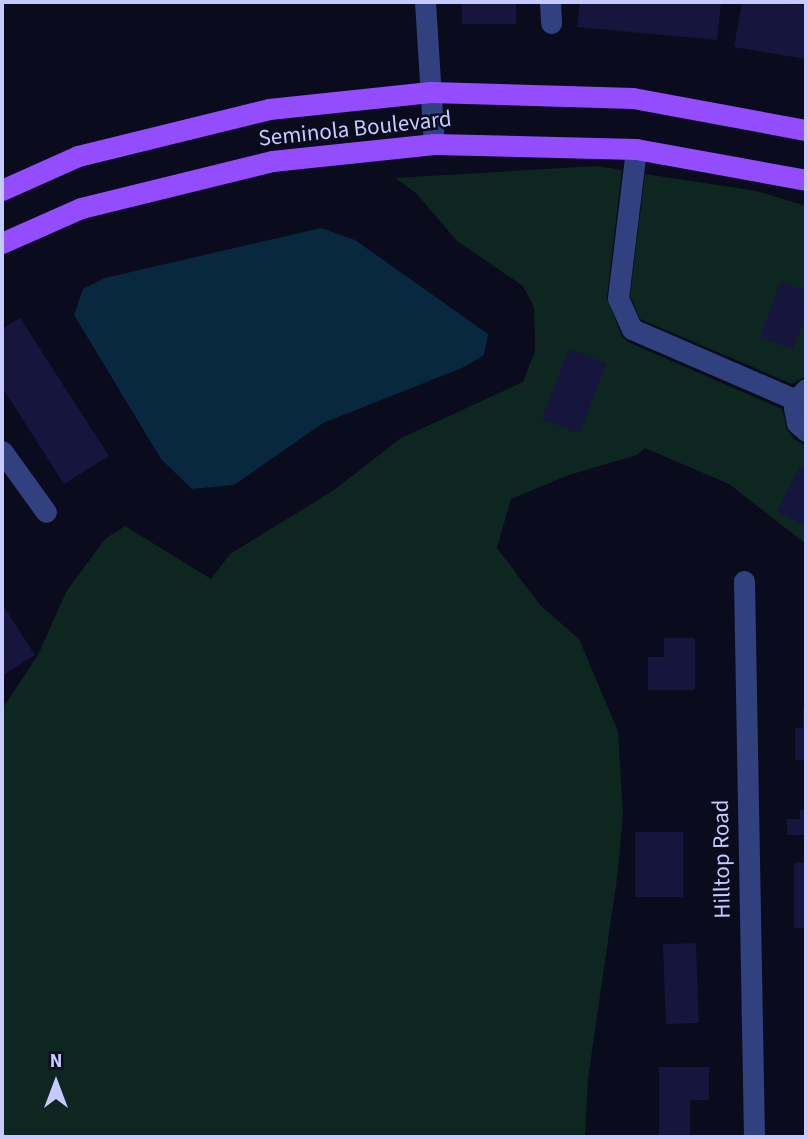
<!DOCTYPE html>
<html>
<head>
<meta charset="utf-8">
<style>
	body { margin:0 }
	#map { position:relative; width:808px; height:1139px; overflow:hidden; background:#0a0b1c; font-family:"Source Sans 3",sans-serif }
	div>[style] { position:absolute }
	.green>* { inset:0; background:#0d2620 }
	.water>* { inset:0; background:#07283e }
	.building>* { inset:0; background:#15153e; transform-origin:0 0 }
	.minor>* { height:21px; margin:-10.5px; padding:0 10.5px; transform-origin:10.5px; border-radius:10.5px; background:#31407f }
	.major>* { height:21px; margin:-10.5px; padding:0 10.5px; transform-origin:10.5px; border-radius:10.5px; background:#944cff }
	span { translate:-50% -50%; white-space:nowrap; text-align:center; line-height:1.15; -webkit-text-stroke:5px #0a0b1c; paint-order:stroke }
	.street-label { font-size:23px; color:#c5cbff }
	.frame { position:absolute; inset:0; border:4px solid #c5cbff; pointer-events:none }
	.north { position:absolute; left:21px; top:1048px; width:70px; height:70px; -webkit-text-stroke:5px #0a0b1c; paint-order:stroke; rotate:0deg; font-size:19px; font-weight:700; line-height:28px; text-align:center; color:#c5cbff }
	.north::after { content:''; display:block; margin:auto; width:24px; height:32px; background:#c5cbff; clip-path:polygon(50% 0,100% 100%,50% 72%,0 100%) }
</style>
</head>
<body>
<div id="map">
	<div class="green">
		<div style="clip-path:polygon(596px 166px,622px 170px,607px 297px,621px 335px,628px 342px,782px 409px,787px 429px,794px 439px,806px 446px,806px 544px,729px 484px,645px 448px,637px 455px,569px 475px,511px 499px,497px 548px,540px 605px,579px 639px,618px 731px,623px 813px,618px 871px,588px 1079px,585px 1137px,2px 1137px,2px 709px,38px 655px,66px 592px,105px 539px,125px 526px,211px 579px,230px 554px,334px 490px,401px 438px,523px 382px,535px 351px,534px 307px,523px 286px,457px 241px,416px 193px,395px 178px)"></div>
		<div style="clip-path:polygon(645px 174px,757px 191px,806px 206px,806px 376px,792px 384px,640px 319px,630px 296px)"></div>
	</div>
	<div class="water">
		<div style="clip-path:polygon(321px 228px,355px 240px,488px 334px,484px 355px,462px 368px,323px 423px,234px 485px,192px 489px,161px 459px,74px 315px,83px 289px,105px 278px)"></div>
	</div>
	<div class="building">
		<div style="left:462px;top:2px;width:54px;height:22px"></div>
		<div style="clip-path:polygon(580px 2px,721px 2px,717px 40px,577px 27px)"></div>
		<div style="clip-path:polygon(742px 2px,806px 5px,806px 59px,734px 47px)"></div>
		<div style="clip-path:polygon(781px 281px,806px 291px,806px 313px,793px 349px,760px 337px)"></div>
		<div style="clip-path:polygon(20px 318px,109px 456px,64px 484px,2px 387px,2px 329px)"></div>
		<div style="left:569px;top:349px;width:40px;height:75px;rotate:21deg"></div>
		<div style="clip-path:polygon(800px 466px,806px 469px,806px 526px,777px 512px)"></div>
		<div style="clip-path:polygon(2px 604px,35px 655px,2px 676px)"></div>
		<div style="clip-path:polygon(664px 638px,695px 638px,695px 690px,648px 690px,648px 657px,664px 657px)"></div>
		<div style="clip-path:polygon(803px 709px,806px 709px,806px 760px,795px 760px,795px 728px,803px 728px)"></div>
		<div style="clip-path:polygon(800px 810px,806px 810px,806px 835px,787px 835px,787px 819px,800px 819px)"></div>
		<div style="left:635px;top:832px;width:48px;height:65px"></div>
		<div style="left:794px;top:863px;width:12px;height:65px"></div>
		<div style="left:696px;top:943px;width:80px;height:33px;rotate:88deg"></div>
		<div style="clip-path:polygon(659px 1067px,709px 1067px,709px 1100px,690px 1100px,690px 1137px,659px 1137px)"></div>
	</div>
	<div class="minor">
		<div style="left:425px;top:2px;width:142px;rotate:86.4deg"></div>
		<div style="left:550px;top:2px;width:21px;rotate:87deg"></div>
		<div style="left:636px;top:149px;width:150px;rotate:96.9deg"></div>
		<div style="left:618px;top:298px;width:34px;rotate:66deg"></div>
		<div style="left:632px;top:329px;width:179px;rotate:23.4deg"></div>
		<div style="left:806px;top:389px;width:15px;rotate:132deg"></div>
		<div style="left:796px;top:400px;width:8px;rotate:104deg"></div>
		<div style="left:794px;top:408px;width:15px;rotate:79deg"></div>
		<div style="left:797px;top:423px;width:12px;rotate:42deg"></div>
		<div style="left:2px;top:451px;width:75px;rotate:54.2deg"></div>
		<div style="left:744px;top:581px;width:556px;rotate:88.97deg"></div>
	</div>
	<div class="major">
		<div style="left:2px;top:190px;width:83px;rotate:-24.1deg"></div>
		<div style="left:78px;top:156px;width:197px;rotate:-13.8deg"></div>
		<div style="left:269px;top:109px;width:162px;rotate:-6deg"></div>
		<div style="left:430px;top:92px;width:203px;rotate:1.7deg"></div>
		<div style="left:633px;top:98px;width:176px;rotate:10.5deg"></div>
		<div style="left:2px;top:243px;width:86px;rotate:-23.9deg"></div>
		<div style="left:81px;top:208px;width:197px;rotate:-13.8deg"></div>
		<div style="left:272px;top:161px;width:163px;rotate:-6deg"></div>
		<div style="left:434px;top:144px;width:202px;rotate:1.4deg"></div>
		<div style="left:636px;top:149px;width:173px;rotate:10.3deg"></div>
	</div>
	<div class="street-label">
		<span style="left:355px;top:129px;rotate:-6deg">Seminola Boulevard</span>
		<span style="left:722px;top:859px;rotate:-91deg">Hilltop Road</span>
	</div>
	<div class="frame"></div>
	<div class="north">N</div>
</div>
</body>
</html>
